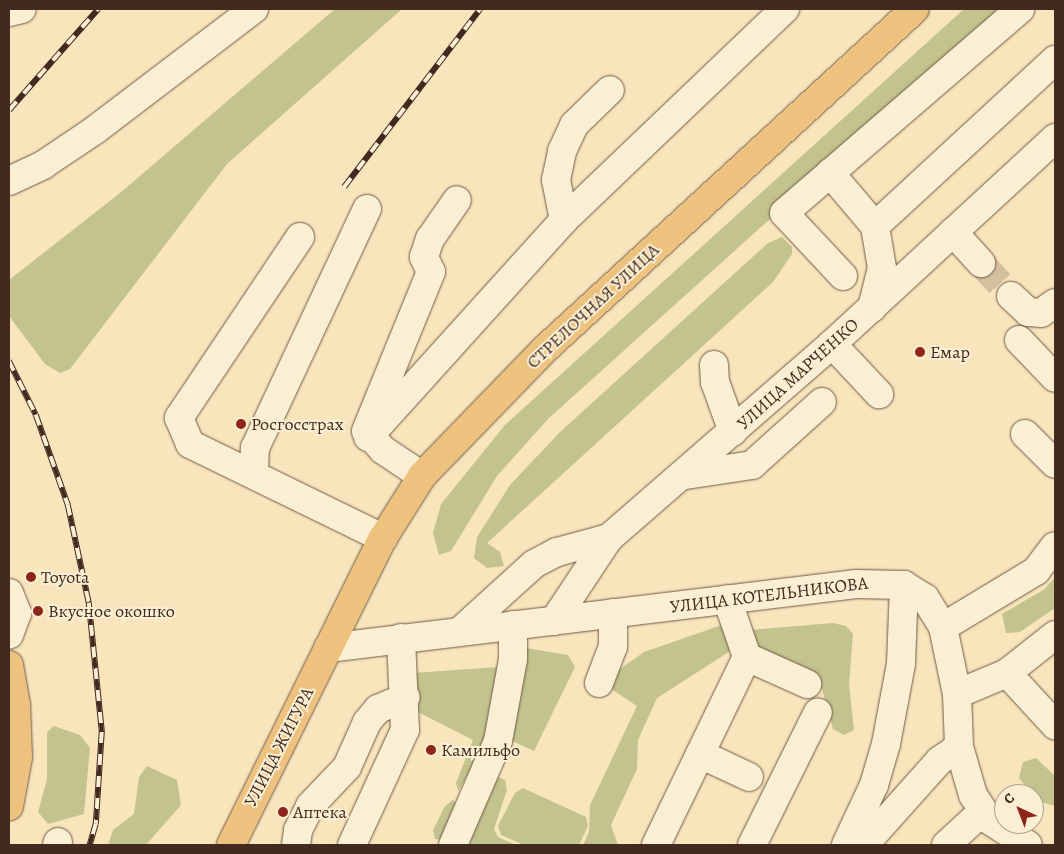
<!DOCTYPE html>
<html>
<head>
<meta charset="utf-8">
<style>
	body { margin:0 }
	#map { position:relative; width:1064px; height:854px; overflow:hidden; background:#f8e5bc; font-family:Alegreya,serif }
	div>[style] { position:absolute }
	.green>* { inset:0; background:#c2c38d }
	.minor-tunnel>* { height:28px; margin-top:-14px; transform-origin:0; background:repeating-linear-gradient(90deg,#d4c09d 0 28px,transparent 0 42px) }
	.roads { filter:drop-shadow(0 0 1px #705947) drop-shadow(0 0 1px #705947) }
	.minor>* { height:28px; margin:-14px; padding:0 14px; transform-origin:14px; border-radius:14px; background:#faeed3 }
	.major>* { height:28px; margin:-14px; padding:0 14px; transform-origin:14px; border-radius:14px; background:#ecc27e }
	.rail>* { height:5.5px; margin-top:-2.75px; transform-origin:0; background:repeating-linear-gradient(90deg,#faeed3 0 11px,#422a20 0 22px); box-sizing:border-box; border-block:1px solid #422a20 }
	.dots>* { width:14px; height:14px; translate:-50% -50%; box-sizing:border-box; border:2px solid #faeed3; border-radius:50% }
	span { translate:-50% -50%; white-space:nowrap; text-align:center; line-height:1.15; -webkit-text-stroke:4px #faeed3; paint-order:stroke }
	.street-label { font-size:18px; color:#422a20 }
	.poi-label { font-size:18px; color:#422a20 }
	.left { translate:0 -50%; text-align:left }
	.frame { position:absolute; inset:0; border:10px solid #422a20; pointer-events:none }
	.north { position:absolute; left:994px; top:784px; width:50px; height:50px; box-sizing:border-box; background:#faeed3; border:1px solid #b0a08b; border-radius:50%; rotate:317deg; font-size:14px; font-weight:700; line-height:20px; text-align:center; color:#422a20 }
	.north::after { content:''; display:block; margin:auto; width:18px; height:22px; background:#8f2418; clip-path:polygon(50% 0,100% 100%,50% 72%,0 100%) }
</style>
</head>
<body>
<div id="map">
	<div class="green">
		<div style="clip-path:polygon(335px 9px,402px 9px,227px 164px,70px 369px,60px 373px,45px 364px,9px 316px,9px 280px,120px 193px)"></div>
		<div style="clip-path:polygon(964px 9px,1003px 9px,548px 419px,497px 476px,451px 551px,439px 555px,433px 533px,441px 504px,505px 425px)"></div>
		<div style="clip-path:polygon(782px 237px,792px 247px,792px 254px,773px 282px,487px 543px,500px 552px,504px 566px,487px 568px,474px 558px,477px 537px,510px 485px,559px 433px,768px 243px)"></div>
		<div style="clip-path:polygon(1055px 577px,1055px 608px,1020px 632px,1006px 633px,1002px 614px,1045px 589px)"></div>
		<div style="clip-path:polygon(833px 623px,846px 626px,853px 634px,849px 684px,854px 730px,844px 735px,833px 729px,822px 689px,812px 680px,759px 657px,750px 630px)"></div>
		<div style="clip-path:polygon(722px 625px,732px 650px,657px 698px,638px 740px,637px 769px,611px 825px,618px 845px,583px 845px,589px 832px,590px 805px,637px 706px,611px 689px,610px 676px,644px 652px)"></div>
		<div style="clip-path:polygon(526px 648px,568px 655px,575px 667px,534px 751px,506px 738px)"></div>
		<div style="clip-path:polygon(499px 667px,492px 735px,458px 791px,456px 783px,473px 740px,416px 711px,413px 673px)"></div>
		<div style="clip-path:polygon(54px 726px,80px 735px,90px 748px,84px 814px,48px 824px,38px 812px,47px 779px,47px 732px)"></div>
		<div style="clip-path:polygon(1036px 758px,1055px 776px,1055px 806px,1037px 801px,1019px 778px,1023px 762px)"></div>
		<div style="clip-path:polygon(147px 766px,177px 780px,181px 805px,146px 845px,108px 845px,113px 830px,134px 814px,139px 777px)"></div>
		<div style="clip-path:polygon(499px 777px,505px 780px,507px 790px,494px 829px,498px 837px,516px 845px,460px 845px,492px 778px)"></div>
		<div style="clip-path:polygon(523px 788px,586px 817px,588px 826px,579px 845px,524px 845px,501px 835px,498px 826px,515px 793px)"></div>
		<div style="clip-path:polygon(453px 800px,456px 803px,441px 839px,435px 839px,433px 830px,445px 806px)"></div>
	</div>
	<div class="minor-tunnel">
		<div style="left:981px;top:263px;width:45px;rotate:47.7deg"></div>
	</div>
	<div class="roads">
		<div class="minor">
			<div style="left:9px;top:12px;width:13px;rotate:-13deg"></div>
			<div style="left:830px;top:173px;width:70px;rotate:49.7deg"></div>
			<div style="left:875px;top:226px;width:245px;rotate:-42.7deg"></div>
			<div style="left:9px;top:181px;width:38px;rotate:-25deg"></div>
			<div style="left:43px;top:165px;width:63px;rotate:-33.9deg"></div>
			<div style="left:95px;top:130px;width:200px;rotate:-37.3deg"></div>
			<div style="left:564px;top:220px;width:41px;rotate:-101.3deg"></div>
			<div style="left:556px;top:180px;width:30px;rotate:-78deg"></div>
			<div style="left:562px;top:151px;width:29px;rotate:-65deg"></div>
			<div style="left:574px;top:125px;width:50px;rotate:-44.2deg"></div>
			<div style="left:953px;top:232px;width:42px;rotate:47.9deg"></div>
			<div style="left:300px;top:237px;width:218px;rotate:123.8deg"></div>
			<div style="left:179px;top:418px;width:28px;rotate:67deg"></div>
			<div style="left:190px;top:444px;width:215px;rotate:26deg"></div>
			<div style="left:843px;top:276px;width:86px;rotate:-133.1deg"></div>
			<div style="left:784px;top:213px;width:312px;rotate:-40.8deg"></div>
			<div style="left:1011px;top:296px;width:23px;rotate:43deg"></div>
			<div style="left:1028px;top:312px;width:13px;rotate:4deg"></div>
			<div style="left:1041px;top:313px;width:17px;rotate:-36deg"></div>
			<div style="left:872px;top:308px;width:41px;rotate:-76deg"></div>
			<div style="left:882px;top:268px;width:43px;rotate:-99.5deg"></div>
			<div style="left:1019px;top:340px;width:52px;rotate:46.5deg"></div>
			<div style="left:832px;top:344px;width:69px;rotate:46.8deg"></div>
			<div style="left:714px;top:365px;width:17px;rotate:87deg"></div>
			<div style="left:715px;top:382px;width:53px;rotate:70.2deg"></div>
			<div style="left:1025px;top:434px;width:42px;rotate:45deg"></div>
			<div style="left:368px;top:437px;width:292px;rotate:-47.9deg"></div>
			<div style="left:564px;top:220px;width:306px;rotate:-43.7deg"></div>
			<div style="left:254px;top:472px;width:24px;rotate:-88deg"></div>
			<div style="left:255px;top:448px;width:264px;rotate:-64.9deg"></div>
			<div style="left:686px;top:475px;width:67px;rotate:-8.6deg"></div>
			<div style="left:752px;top:465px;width:94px;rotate:-42deg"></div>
			<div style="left:422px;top:476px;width:47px;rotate:-146.3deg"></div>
			<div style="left:383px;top:450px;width:25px;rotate:-132deg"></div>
			<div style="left:366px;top:431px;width:172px;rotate:-67.8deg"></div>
			<div style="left:431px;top:272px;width:17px;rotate:-115deg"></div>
			<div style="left:424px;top:257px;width:19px;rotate:-72deg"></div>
			<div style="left:430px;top:239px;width:47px;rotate:-55.3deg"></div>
			<div style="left:9px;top:593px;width:22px;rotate:68deg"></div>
			<div style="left:17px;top:613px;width:23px;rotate:110deg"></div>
			<div style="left:554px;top:621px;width:100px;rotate:-56.5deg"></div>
			<div style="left:609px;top:538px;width:296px;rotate:-41deg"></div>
			<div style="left:832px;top:344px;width:304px;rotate:-42.7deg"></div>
			<div style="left:943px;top:627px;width:109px;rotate:-31.1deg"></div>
			<div style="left:1036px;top:571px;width:31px;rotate:-53deg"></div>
			<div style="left:459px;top:632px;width:101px;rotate:-42.2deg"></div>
			<div style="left:534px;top:564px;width:26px;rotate:-28deg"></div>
			<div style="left:557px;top:552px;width:54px;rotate:-15.1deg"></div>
			<div style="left:328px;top:648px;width:532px;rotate:-6.91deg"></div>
			<div style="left:856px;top:584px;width:48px;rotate:1.2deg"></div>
			<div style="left:904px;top:585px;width:25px;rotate:32deg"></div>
			<div style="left:925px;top:598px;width:34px;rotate:58deg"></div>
			<div style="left:943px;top:627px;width:68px;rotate:78.2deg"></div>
			<div style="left:957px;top:694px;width:53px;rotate:87.8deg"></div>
			<div style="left:959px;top:747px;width:50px;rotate:73.7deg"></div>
			<div style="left:973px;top:795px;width:30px;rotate:57deg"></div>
			<div style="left:989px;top:820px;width:46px;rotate:32.7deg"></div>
			<div style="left:747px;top:657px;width:66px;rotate:24.2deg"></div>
			<div style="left:1007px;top:673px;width:71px;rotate:47.3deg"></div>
			<div style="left:599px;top:683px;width:39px;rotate:-69deg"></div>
			<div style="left:613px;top:647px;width:34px;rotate:-90deg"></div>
			<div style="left:957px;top:694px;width:54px;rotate:-22.8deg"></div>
			<div style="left:1007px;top:673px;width:61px;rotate:-38.4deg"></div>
			<div style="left:700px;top:754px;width:54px;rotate:25.1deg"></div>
			<div style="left:57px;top:845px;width:3px;rotate:-72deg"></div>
			<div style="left:296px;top:845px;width:15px;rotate:-82deg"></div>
			<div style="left:298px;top:830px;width:27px;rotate:-63deg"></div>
			<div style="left:310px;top:806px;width:54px;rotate:-46.5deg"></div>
			<div style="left:347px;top:767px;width:49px;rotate:-66deg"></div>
			<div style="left:367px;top:722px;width:17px;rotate:-50deg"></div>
			<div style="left:378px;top:709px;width:30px;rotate:-23deg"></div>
			<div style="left:352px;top:845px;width:127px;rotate:-65.3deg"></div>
			<div style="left:405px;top:730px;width:92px;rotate:-92.5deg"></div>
			<div style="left:453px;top:845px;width:113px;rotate:-66.6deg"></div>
			<div style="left:498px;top:741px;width:83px;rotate:-79.6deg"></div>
			<div style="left:513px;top:659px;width:34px;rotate:-90deg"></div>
			<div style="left:656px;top:845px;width:209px;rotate:-64.2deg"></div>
			<div style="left:747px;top:657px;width:61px;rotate:-109deg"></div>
			<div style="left:752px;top:845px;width:148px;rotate:-63.6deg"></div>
			<div style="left:846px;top:845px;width:66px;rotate:-65deg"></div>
			<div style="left:874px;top:785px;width:43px;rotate:-73.7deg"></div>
			<div style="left:886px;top:744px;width:81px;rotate:-79.4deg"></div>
			<div style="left:901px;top:664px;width:79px;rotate:-87.8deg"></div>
			<div style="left:864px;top:845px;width:113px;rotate:-48.2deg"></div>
			<div style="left:939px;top:761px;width:24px;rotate:-35deg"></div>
			<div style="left:946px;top:845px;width:49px;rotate:-42.5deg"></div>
		</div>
		<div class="major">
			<div style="left:9px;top:665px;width:41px;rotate:80.1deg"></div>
			<div style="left:16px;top:705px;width:52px;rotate:87.8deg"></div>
			<div style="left:18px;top:757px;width:50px;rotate:100.4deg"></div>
			<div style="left:231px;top:845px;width:343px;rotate:-63.7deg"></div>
			<div style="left:383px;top:538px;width:73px;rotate:-57.8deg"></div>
			<div style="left:422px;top:476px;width:177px;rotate:-45.9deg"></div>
			<div style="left:545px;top:349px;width:502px;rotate:-42.58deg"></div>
		</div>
	</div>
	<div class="rail">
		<div style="left:9px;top:110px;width:135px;rotate:-48.6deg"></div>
		<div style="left:344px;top:187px;width:224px;rotate:-52.6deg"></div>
		<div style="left:9px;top:361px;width:60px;rotate:63.4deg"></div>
		<div style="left:36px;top:415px;width:96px;rotate:70.4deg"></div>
		<div style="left:68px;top:505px;width:100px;rotate:77.9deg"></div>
		<div style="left:89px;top:603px;width:130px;rotate:84.2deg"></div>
		<div style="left:102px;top:732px;width:92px;rotate:93.7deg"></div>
		<div style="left:96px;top:824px;width:22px;rotate:106deg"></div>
	</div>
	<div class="dots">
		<div style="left:920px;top:352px;background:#8f2418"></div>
		<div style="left:241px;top:424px;background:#8f2418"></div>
		<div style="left:31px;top:577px;background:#8f2418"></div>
		<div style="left:38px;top:611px;background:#8f2418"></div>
		<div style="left:431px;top:750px;background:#8f2418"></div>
		<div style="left:283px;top:812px;background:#8f2418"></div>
	</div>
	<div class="street-label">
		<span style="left:593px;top:306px;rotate:-43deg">СТРЕЛОЧНАЯ УЛИЦА</span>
		<span style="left:798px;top:374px;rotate:-42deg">УЛИЦА МАРЧЕНКО</span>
		<span style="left:769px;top:595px;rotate:-7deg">УЛИЦА КОТЕЛЬНИКОВА</span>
		<span style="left:279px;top:747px;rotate:-63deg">УЛИЦА ЖИГУРА</span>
	</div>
	<div class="poi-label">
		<span class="left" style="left:930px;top:352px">Емар</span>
		<span class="left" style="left:251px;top:424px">Росгосстрах</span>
		<span class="left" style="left:41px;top:577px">Toyota</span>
		<span class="left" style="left:48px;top:611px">Вкусное окошко</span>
		<span class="left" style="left:441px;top:750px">Камильфо</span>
		<span class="left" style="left:293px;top:812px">Аптека</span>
	</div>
	<div class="frame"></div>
	<div class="north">С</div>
</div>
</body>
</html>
